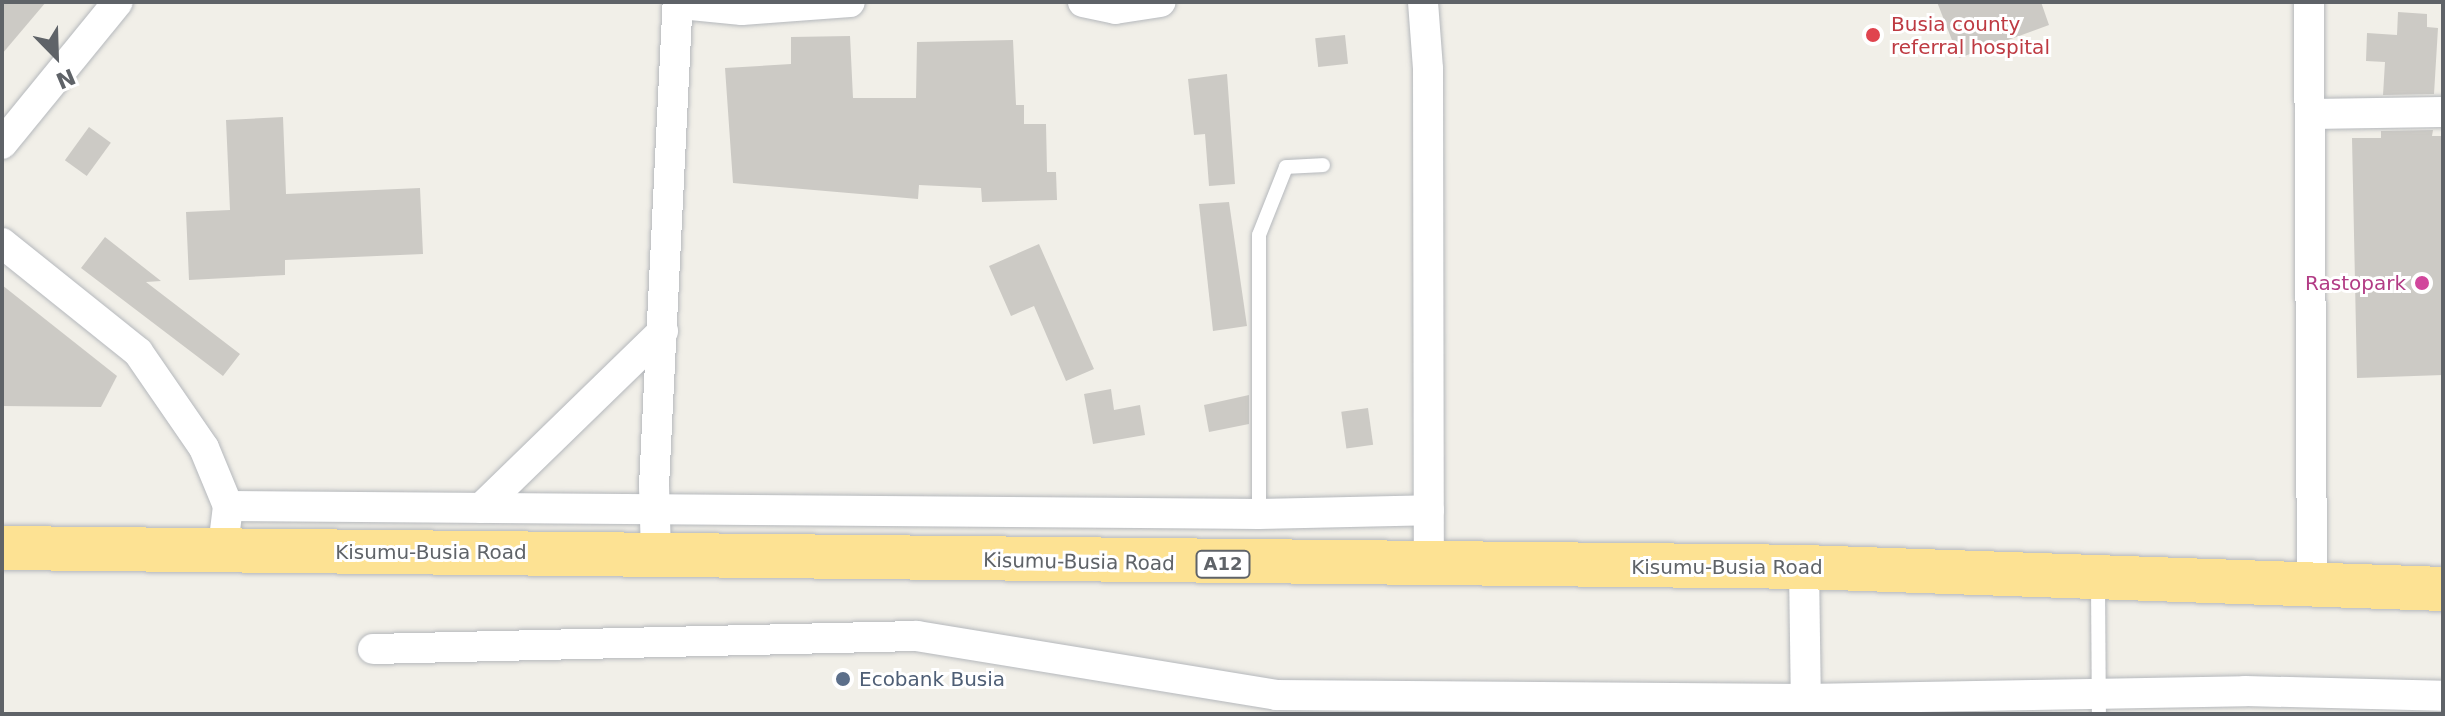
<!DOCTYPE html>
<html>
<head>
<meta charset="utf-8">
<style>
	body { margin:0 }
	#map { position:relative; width:2445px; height:716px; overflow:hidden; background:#f1efe8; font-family:"DejaVu Sans",sans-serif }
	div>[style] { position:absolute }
	.building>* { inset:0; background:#cccac5; transform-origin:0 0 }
	.roads { filter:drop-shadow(0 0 2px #b5b8bc) drop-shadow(0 0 2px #b5b8bc) }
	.lane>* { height:14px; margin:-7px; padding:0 7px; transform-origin:7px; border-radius:7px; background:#fff }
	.street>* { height:30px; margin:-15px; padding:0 15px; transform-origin:15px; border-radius:15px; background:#fff }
	.highway>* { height:44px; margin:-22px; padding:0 22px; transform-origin:22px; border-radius:22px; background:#fde293 }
	.dots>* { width:22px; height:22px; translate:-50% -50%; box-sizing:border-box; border:4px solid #fff; border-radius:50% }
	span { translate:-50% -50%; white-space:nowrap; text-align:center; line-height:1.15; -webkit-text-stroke:6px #fff; paint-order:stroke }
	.shield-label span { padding:2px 6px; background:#fff; border:2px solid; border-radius:6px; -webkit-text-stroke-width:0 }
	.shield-label { font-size:18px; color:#5f6368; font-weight:700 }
	.health-label { font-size:20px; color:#be3a42 }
	.left { translate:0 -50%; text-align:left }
	.hotel-label { font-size:20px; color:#b23c85 }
	.right { translate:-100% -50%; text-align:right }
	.street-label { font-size:20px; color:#5f6368 }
	.service-label { font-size:20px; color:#4e5e75 }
	.frame { position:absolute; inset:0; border:4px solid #5f6368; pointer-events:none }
	.north { position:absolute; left:16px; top:16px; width:80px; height:80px; -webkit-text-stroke:6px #fff; paint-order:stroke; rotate:157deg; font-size:22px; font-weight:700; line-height:32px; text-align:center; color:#5f6368 }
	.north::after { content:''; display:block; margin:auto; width:28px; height:36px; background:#5f6368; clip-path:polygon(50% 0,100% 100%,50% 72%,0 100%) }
</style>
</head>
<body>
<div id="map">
	<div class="building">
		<div style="clip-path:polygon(2px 2px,46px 2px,2px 54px)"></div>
		<div style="clip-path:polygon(1937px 2px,2041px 2px,2049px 25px,1959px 58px)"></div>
		<div style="clip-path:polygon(2398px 12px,2427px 14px,2427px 27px,2438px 28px,2434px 94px,2383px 95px,2385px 62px,2366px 61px,2367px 33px,2397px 35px)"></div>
		<div style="left:1345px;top:35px;width:29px;height:30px;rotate:84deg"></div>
		<div style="clip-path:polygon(850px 36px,853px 98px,916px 98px,917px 42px,1013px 40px,1016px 105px,1024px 105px,1024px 124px,1046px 124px,1047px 172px,1056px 172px,1057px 200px,982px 202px,981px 188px,919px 185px,918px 199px,733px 183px,725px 68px,791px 64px,791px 37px)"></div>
		<div style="clip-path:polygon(1227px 74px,1235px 184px,1209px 186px,1205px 134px,1194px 135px,1188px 79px)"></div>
		<div style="clip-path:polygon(283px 117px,286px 194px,420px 188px,423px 254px,285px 260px,285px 275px,189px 280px,186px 212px,230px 210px,226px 120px)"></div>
		<div style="left:89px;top:127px;width:27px;height:41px;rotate:36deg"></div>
		<div style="clip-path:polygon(2433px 130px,2432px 136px,2443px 136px,2443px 375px,2357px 378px,2352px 138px,2381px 138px,2381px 131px)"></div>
		<div style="clip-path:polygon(1229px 202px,1247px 326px,1213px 331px,1199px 204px)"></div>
		<div style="clip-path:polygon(105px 237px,161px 281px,146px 282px,240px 354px,223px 376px,81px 268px)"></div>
		<div style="clip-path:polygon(1039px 244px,1094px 369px,1066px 381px,1034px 306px,1011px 316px,989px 266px)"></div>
		<div style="clip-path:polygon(2px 285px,117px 376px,101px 407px,2px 406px)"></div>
		<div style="clip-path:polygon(1111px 389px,1114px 410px,1140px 405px,1145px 435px,1093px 444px,1084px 394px)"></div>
		<div style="clip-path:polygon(1249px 395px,1249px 424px,1209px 432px,1204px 405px)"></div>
		<div style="left:1368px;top:408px;width:37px;height:27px;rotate:82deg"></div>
	</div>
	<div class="roads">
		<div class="lane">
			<div style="left:1259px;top:514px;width:279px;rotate:-90deg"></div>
			<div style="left:1259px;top:235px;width:73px;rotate:-68.3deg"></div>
			<div style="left:1286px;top:167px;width:37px;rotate:-3deg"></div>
			<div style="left:2098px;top:583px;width:131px;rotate:89.6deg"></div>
		</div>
		<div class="street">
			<div style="left:1083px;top:2px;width:33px;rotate:12deg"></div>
			<div style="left:1115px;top:9px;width:46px;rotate:-8.8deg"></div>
			<div style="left:1423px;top:2px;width:67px;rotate:85.7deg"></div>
			<div style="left:1428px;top:69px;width:498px;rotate:89.9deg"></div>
			<div style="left:2309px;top:2px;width:585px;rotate:89.71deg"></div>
			<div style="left:681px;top:4px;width:61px;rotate:5.6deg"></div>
			<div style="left:742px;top:10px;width:108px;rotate:-4.2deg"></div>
			<div style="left:2310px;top:114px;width:133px;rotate:-0.9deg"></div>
			<div style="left:2px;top:144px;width:183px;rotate:-50.8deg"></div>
			<div style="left:2px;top:243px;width:174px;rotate:38.7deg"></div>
			<div style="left:138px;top:352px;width:116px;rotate:55.5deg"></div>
			<div style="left:204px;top:448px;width:63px;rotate:67.5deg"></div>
			<div style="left:228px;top:506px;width:39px;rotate:97deg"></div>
			<div style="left:228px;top:506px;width:1031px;rotate:0.44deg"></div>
			<div style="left:1259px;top:514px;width:170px;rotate:-1.3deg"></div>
			<div style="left:481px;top:508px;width:254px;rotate:-44.2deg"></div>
			<div style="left:656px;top:553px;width:67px;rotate:-91.7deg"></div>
			<div style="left:654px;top:486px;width:485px;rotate:-87.2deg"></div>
			<div style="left:1804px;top:567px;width:147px;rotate:89.2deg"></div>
			<div style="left:373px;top:649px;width:544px;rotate:-1.37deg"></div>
			<div style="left:917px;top:636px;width:364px;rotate:9.3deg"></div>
			<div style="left:1276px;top:695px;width:530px;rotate:0.43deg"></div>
			<div style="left:1806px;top:699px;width:439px;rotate:-1deg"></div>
			<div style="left:2245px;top:691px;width:198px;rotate:1.4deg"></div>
		</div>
		<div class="highway">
			<div style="left:2px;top:548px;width:1802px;rotate:0.6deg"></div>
			<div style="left:1804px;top:567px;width:639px;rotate:1.97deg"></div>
		</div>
	</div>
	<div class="dots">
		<div style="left:1873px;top:35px;background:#e0444e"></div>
		<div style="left:2422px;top:283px;background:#d1479c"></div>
		<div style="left:843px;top:679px;background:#5c6f8a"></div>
	</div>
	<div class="shield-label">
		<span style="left:1223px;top:564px">A12</span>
	</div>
	<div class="health-label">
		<span class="left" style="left:1891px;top:36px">Busia county<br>referral hospital</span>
	</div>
	<div class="hotel-label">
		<span class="right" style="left:2406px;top:283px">Rastopark</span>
	</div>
	<div class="street-label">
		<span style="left:431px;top:552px">Kisumu-Busia Road</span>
		<span style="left:1079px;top:562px;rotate:1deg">Kisumu-Busia Road</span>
		<span style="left:1727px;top:567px">Kisumu-Busia Road</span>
	</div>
	<div class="service-label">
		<span class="left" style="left:859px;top:679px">Ecobank Busia</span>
	</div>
	<div class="frame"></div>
	<div class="north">N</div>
</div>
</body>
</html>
